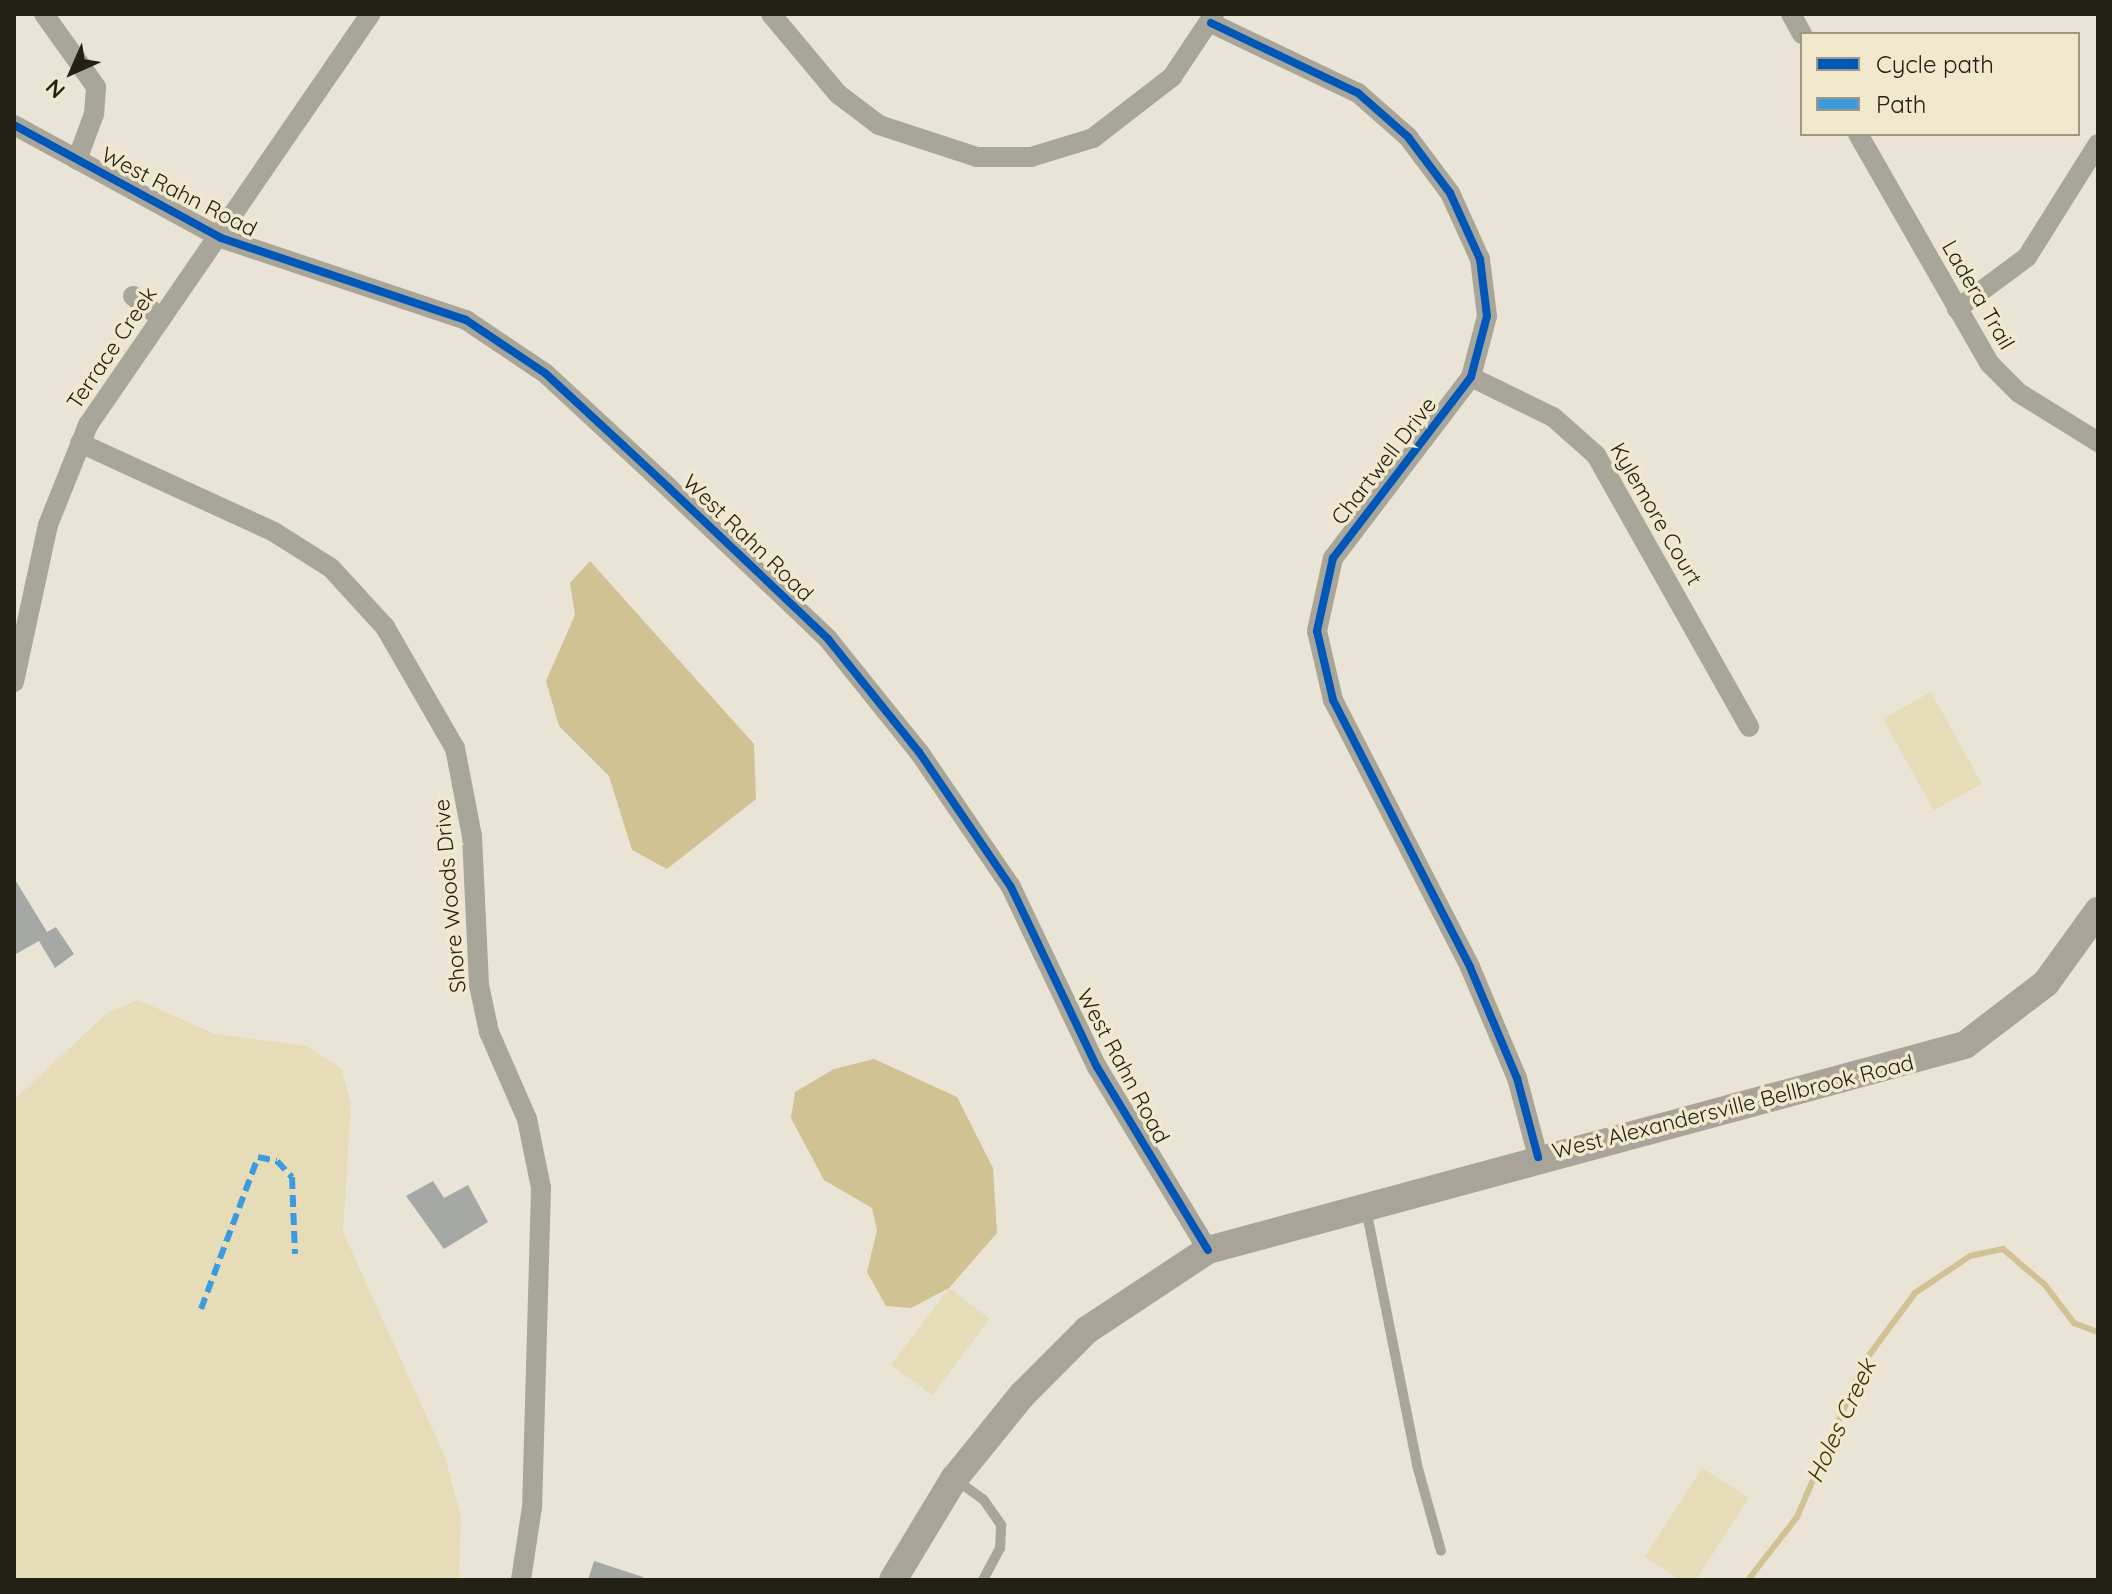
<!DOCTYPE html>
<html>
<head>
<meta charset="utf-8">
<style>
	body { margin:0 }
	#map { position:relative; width:2112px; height:1594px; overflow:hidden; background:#e9e4d5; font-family:Quicksand,sans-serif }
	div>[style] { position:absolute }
	.green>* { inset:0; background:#e6dcb8; transform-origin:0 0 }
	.water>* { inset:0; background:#d0c292 }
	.stream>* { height:6px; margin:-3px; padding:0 3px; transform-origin:3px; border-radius:3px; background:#d0c292 }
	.building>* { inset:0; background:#a6a8a5 }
	.service>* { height:10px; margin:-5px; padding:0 5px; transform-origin:5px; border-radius:5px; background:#a8a69b }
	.minor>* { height:20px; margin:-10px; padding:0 10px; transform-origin:10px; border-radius:10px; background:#a8a69b }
	.secondary>* { height:28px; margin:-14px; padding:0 14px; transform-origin:14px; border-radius:14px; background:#a8a499 }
	.quiet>* { height:6px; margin-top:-3px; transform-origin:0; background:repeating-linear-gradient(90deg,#3c9bdf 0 12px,transparent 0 18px) }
	.cycleway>* { height:8px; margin:-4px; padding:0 4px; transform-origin:4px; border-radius:4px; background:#0057b8 }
	span { translate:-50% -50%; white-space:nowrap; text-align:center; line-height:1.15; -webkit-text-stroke:7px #f1e9cd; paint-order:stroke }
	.street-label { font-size:22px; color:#232016 }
	.water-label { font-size:24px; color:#3e3200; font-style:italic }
	.frame { position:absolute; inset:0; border:16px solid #232016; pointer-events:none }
	.legend { position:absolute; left:1800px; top:32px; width:280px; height:104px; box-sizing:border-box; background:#f1e9cd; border:2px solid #9f9984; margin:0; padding:10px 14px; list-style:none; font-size:24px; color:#232016 }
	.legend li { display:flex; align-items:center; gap:16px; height:40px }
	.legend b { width:40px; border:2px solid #9f9984 }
	.north { position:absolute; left:32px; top:32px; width:80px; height:80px; -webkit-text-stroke:6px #f1e9cd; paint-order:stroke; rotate:225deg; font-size:22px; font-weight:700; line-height:32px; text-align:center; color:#232016 }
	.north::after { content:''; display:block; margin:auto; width:28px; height:36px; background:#232016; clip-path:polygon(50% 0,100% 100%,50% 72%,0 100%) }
</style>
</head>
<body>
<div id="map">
	<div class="green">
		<div style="left:1931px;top:692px;width:105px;height:55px;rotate:61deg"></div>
		<div style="clip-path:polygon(138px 1000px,215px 1034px,307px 1046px,341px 1068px,351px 1104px,343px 1232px,445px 1457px,461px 1517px,459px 1580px,14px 1580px,14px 1100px,107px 1013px)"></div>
		<div style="left:949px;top:1288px;width:51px;height:96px;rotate:37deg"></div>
		<div style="clip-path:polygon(1702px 1468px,1749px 1498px,1696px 1580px,1680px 1580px,1645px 1557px)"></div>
	</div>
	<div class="water">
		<div style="clip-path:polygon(590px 561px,754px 744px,756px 799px,667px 869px,632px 850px,609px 776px,559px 726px,546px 681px,575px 615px,570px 583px)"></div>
		<div style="clip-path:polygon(874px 1059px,957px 1097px,993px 1168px,997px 1233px,949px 1288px,911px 1308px,886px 1306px,867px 1272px,877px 1230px,872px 1208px,824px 1180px,791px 1118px,795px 1092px,834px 1069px)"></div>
	</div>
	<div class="stream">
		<div style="left:1748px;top:1580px;width:80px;rotate:-52.1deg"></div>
		<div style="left:1797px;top:1517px;width:169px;rotate:-66.6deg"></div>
		<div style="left:1864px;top:1362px;width:86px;rotate:-53.5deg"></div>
		<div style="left:1915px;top:1293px;width:66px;rotate:-33.9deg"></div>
		<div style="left:1970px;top:1256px;width:34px;rotate:-12deg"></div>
		<div style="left:2003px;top:1249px;width:55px;rotate:40.6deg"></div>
		<div style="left:2045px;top:1285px;width:48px;rotate:52.7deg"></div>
		<div style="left:2074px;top:1323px;width:26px;rotate:21deg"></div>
	</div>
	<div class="building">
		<div style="clip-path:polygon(14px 878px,47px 932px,56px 927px,74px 954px,55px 968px,39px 941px,14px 955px)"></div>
		<div style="clip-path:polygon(433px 1181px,444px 1198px,468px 1185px,488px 1222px,444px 1249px,406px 1196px)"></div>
		<div style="clip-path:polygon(594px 1561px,643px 1577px,642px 1580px,588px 1580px)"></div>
	</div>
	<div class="service">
		<div style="left:1366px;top:1209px;width:261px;rotate:78.7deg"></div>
		<div style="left:1417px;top:1465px;width:89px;rotate:74.4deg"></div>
		<div style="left:955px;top:1479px;width:34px;rotate:36deg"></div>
		<div style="left:983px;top:1499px;width:32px;rotate:55deg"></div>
		<div style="left:1001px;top:1525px;width:23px;rotate:92deg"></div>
		<div style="left:1000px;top:1548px;width:36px;rotate:118deg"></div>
	</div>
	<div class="minor">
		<div style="left:44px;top:14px;width:90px;rotate:54.5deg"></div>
		<div style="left:96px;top:87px;width:27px;rotate:94deg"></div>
		<div style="left:94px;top:114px;width:49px;rotate:110.3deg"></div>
		<div style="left:771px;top:14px;width:104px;rotate:50.1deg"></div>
		<div style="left:838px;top:94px;width:51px;rotate:37.1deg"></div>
		<div style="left:879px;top:125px;width:103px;rotate:18.1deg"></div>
		<div style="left:977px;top:157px;width:54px"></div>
		<div style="left:1031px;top:157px;width:65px;rotate:-17deg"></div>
		<div style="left:1093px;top:138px;width:100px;rotate:-37.7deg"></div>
		<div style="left:1172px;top:77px;width:76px;rotate:-56.3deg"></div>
		<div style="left:1791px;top:14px;width:23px;rotate:61deg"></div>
		<div style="left:1211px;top:23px;width:163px;rotate:25.5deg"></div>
		<div style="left:1358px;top:93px;width:67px;rotate:41.3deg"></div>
		<div style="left:1408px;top:137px;width:70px;rotate:53.1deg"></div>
		<div style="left:1450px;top:193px;width:72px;rotate:65.6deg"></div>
		<div style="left:1480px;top:259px;width:57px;rotate:83deg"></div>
		<div style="left:1487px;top:316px;width:63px;rotate:104.7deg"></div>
		<div style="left:1471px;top:377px;width:228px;rotate:127.3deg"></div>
		<div style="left:1333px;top:558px;width:75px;rotate:102.4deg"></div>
		<div style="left:1317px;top:631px;width:71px;rotate:76.9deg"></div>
		<div style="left:1333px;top:700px;width:300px;rotate:62.8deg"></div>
		<div style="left:1470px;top:967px;width:121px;rotate:67.1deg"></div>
		<div style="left:1517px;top:1078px;width:82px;rotate:75.1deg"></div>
		<div style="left:14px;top:125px;width:236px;rotate:28.6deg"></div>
		<div style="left:221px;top:238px;width:258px;rotate:18.5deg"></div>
		<div style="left:466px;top:320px;width:95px;rotate:33.9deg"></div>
		<div style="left:545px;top:373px;width:168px;rotate:42.8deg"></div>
		<div style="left:668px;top:487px;width:221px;rotate:43.5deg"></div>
		<div style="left:828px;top:639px;width:145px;rotate:51.2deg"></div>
		<div style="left:919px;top:752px;width:163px;rotate:55.7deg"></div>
		<div style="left:1011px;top:887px;width:199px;rotate:64.5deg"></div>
		<div style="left:1097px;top:1067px;width:214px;rotate:58.8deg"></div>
		<div style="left:1858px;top:134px;width:264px;rotate:60.2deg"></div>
		<div style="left:1989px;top:363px;width:42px;rotate:45deg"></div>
		<div style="left:2019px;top:393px;width:93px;rotate:31.8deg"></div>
		<div style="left:133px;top:296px;width:36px;rotate:38deg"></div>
		<div style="left:1957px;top:309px;width:87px;rotate:-36.6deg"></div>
		<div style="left:2027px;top:257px;width:133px;rotate:-57.9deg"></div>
		<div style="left:1471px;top:377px;width:91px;rotate:26deg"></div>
		<div style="left:1553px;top:417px;width:57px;rotate:41.5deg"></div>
		<div style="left:1596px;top:455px;width:312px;rotate:60.6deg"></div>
		<div style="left:80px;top:443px;width:213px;rotate:24.6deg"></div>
		<div style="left:274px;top:532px;width:67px;rotate:32.3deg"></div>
		<div style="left:331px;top:568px;width:80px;rotate:47.5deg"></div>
		<div style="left:385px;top:627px;width:140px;rotate:60deg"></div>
		<div style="left:455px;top:748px;width:90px;rotate:79.1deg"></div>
		<div style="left:472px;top:836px;width:149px;rotate:87.3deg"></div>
		<div style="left:479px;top:985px;width:48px;rotate:78deg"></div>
		<div style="left:489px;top:1032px;width:95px;rotate:66.4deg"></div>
		<div style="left:527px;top:1119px;width:70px;rotate:78.5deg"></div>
		<div style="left:541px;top:1188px;width:319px;rotate:91.6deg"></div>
		<div style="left:532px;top:1507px;width:74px;rotate:98.6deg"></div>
		<div style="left:14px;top:682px;width:161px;rotate:-77.8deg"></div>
		<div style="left:48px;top:525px;width:108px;rotate:-68.2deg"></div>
		<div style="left:88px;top:425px;width:499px;rotate:-55.5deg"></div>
	</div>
	<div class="secondary">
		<div style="left:893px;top:1580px;width:118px;rotate:-58.9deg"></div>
		<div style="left:954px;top:1479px;width:108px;rotate:-51deg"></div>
		<div style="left:1022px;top:1395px;width:92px;rotate:-45deg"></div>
		<div style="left:1087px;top:1330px;width:145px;rotate:-33.5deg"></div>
		<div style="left:1208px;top:1250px;width:784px;rotate:-15.15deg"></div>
		<div style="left:1965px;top:1045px;width:102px;rotate:-37.4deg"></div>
		<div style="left:2046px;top:983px;width:89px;rotate:-54.2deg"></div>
	</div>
	<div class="quiet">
		<div style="left:201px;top:1309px;width:162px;rotate:-69.4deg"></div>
		<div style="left:258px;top:1157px;width:19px;rotate:12deg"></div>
		<div style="left:277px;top:1161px;width:22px;rotate:47deg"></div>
		<div style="left:292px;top:1177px;width:77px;rotate:87.8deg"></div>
	</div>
	<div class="cycleway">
		<div style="left:1211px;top:23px;width:163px;rotate:25.5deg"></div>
		<div style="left:1358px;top:93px;width:67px;rotate:41.3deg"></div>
		<div style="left:1408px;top:137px;width:70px;rotate:53.1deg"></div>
		<div style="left:1450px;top:193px;width:72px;rotate:65.6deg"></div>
		<div style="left:1480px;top:259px;width:57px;rotate:83deg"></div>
		<div style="left:1487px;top:316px;width:63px;rotate:104.7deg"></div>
		<div style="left:1471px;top:377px;width:228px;rotate:127.3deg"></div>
		<div style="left:1333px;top:558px;width:75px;rotate:102.4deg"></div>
		<div style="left:1317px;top:631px;width:71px;rotate:76.9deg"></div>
		<div style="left:1333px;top:700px;width:300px;rotate:62.8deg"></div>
		<div style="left:1470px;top:967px;width:121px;rotate:67.1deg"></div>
		<div style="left:1517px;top:1078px;width:82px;rotate:75.1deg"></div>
		<div style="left:14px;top:125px;width:236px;rotate:28.6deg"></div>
		<div style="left:221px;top:238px;width:258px;rotate:18.5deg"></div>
		<div style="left:466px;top:320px;width:95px;rotate:33.9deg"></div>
		<div style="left:545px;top:373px;width:168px;rotate:42.8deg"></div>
		<div style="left:668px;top:487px;width:221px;rotate:43.5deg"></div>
		<div style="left:828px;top:639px;width:145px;rotate:51.2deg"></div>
		<div style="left:919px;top:752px;width:163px;rotate:55.7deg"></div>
		<div style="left:1011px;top:887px;width:199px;rotate:64.5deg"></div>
		<div style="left:1097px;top:1067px;width:214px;rotate:58.8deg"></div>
	</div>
	<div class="street-label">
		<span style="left:179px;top:192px;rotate:27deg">West Rahn Road</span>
		<span style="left:1978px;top:295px;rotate:60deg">Ladera Trail</span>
		<span style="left:112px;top:348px;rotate:-56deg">Terrace Creek</span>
		<span style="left:1384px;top:461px;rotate:-52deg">Chartwell Drive</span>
		<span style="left:1656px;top:514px;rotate:60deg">Kylemore Court</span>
		<span style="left:748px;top:538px;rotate:44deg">West Rahn Road</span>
		<span style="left:450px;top:896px;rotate:-95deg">Shore Woods Drive</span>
		<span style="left:1123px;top:1066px;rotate:62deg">West Rahn Road</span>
		<span style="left:1733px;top:1107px;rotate:-14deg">West Alexandersville Bellbrook Road</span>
	</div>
	<div class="water-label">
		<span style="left:1841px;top:1421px;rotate:-65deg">Holes Creek</span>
	</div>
	<div class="frame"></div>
	<ul class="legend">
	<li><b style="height:10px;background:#0057b8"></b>Cycle path</li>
	<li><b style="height:10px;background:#3c9bdf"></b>Path</li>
	</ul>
	<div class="north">N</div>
</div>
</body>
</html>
